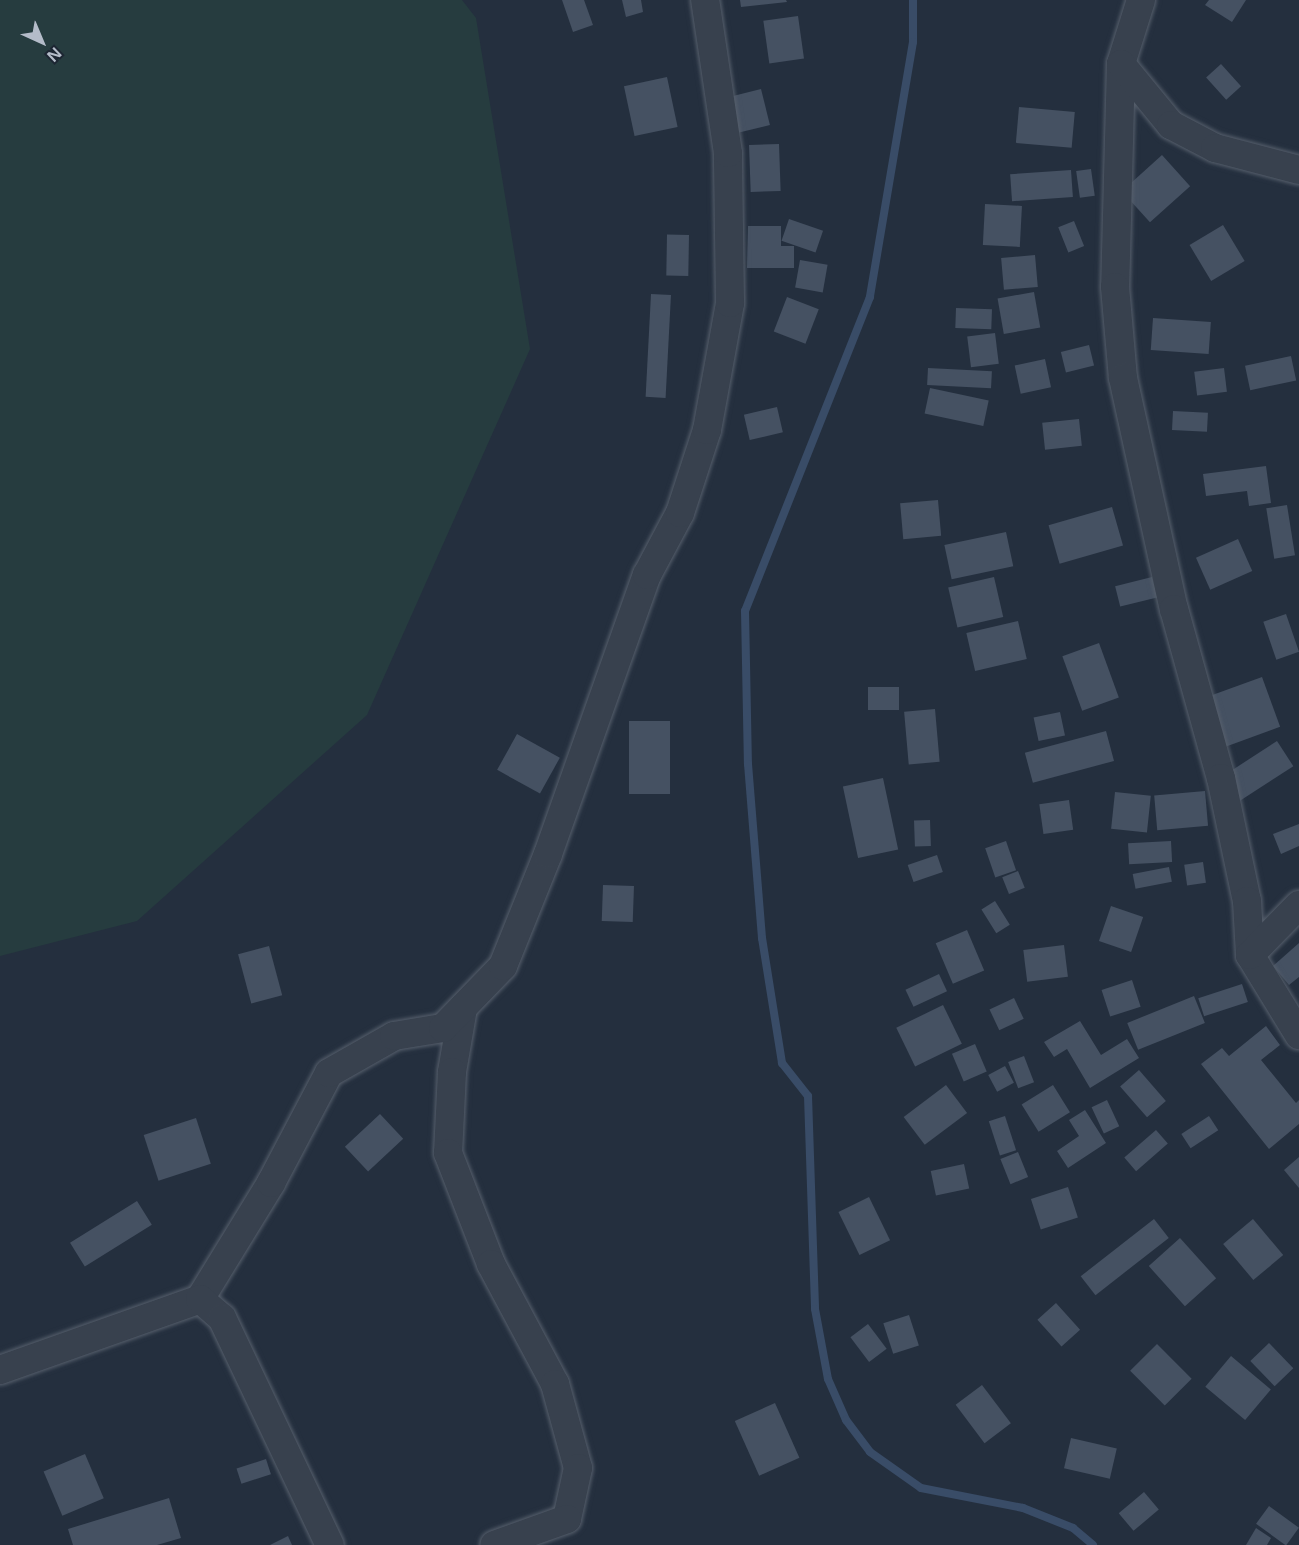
<!DOCTYPE html>
<html>
<head>
<meta charset="utf-8">
<style>
	body { margin:0 }
	#map { position:relative; width:1299px; height:1545px; overflow:hidden; background:#242f3e; font-family:"Noto Sans",sans-serif }
	div>[style] { position:absolute }
	.green>* { inset:0; background:#263c3f }
	.stream>* { height:8px; margin:-4px; padding:0 4px; transform-origin:4px; border-radius:4px; background:#394c67 }
	.building>* { inset:0; background:#455162; transform-origin:0 0 }
	.roads { filter:drop-shadow(0 0 2px #565f6c) drop-shadow(0 0 2px #565f6c) }
	.minor>* { height:28px; margin:-14px; padding:0 14px; transform-origin:14px; border-radius:14px; background:#38414e }
	span { translate:-50% -50%; white-space:nowrap; text-align:center; line-height:1.15; -webkit-text-stroke:6px #1d2633; paint-order:stroke }
	.north { position:absolute; left:12px; top:12px; width:60px; height:60px; -webkit-text-stroke:4px #1d2633; paint-order:stroke; rotate:136deg; font-size:16px; font-weight:700; line-height:24px; text-align:center; color:#b4bcc9 }
	.north::after { content:''; display:block; margin:auto; width:21px; height:27px; background:#b4bcc9; clip-path:polygon(50% 0,100% 100%,50% 72%,0 100%) }
</style>
</head>
<body>
<div id="map">
	<div class="green">
		<div style="clip-path:polygon(0 0,462px 0,476px 18px,530px 349px,367px 715px,137px 921px,0 956px)"></div>
	</div>
	<div class="stream">
		<div style="left:913px;top:0;width:42px;rotate:90deg"></div>
		<div style="left:913px;top:42px;width:259px;rotate:99.6deg"></div>
		<div style="left:870px;top:297px;width:338px;rotate:111.7deg"></div>
		<div style="left:745px;top:611px;width:153px;rotate:88.9deg"></div>
		<div style="left:748px;top:764px;width:175px;rotate:85.4deg"></div>
		<div style="left:762px;top:938px;width:127px;rotate:80.9deg"></div>
		<div style="left:782px;top:1063px;width:42px;rotate:51.8deg"></div>
		<div style="left:808px;top:1096px;width:213px;rotate:88.1deg"></div>
		<div style="left:815px;top:1309px;width:71px;rotate:79.5deg"></div>
		<div style="left:828px;top:1379px;width:45px;rotate:66.3deg"></div>
		<div style="left:846px;top:1420px;width:40px;rotate:53deg"></div>
		<div style="left:870px;top:1452px;width:62px;rotate:35.2deg"></div>
		<div style="left:921px;top:1488px;width:104px;rotate:11.1deg"></div>
		<div style="left:1023px;top:1508px;width:54px;rotate:21.8deg"></div>
		<div style="left:1073px;top:1528px;width:26px;rotate:40deg"></div>
	</div>
	<div class="building">
		<div style="clip-path:polygon(562px 0,584px 0,593px 25px,573px 32px)"></div>
		<div style="clip-path:polygon(622px 0,641px 0,643px 12px,626px 17px)"></div>
		<div style="clip-path:polygon(740px 0,786px 0,787px 2px,741px 7px)"></div>
		<div style="clip-path:polygon(1209px 0,1246px 0,1232px 22px,1205px 5px)"></div>
		<div style="left:798px;top:16px;width:43px;height:35px;rotate:82deg"></div>
		<div style="left:1221px;top:64px;width:30px;height:20px;rotate:48deg"></div>
		<div style="left:667px;top:77px;width:51px;height:44px;rotate:78deg"></div>
		<div style="left:761px;top:89px;width:37px;height:35px;rotate:76deg"></div>
		<div style="left:1019px;top:107px;width:56px;height:36px;rotate:5deg"></div>
		<div style="left:779px;top:144px;width:47px;height:30px;rotate:88deg"></div>
		<div style="left:1162px;top:155px;width:42px;height:54px;rotate:48deg"></div>
		<div style="left:1091px;top:169px;width:27px;height:15px;rotate:82deg"></div>
		<div style="left:1071px;top:170px;width:27px;height:61px;rotate:86deg"></div>
		<div style="left:985px;top:204px;width:37px;height:41px;rotate:3deg"></div>
		<div style="left:789px;top:219px;width:36px;height:23px;rotate:19deg"></div>
		<div style="left:1074px;top:221px;width:27px;height:17px;rotate:68deg"></div>
		<div style="left:1223px;top:225px;width:42px;height:39px;rotate:59deg"></div>
		<div style="clip-path:polygon(748px 226px,781px 226px,781px 246px,794px 246px,794px 268px,747px 268px)"></div>
		<div style="left:689px;top:235px;width:41px;height:22px;rotate:91deg"></div>
		<div style="left:1035px;top:255px;width:32px;height:34px;rotate:85deg"></div>
		<div style="left:800px;top:260px;width:28px;height:28px;rotate:10deg"></div>
		<div style="left:1034px;top:292px;width:36px;height:37px;rotate:80deg"></div>
		<div style="left:651px;top:294px;width:20px;height:103px;rotate:3deg"></div>
		<div style="left:787px;top:297px;width:34px;height:37px;rotate:21deg"></div>
		<div style="left:956px;top:308px;width:36px;height:20px;rotate:2deg"></div>
		<div style="left:1153px;top:318px;width:58px;height:32px;rotate:4deg"></div>
		<div style="left:995px;top:333px;width:31px;height:28px;rotate:83deg"></div>
		<div style="left:1089px;top:345px;width:21px;height:29px;rotate:76deg"></div>
		<div style="left:1291px;top:356px;width:25px;height:47px;rotate:78deg"></div>
		<div style="left:1045px;top:359px;width:29px;height:31px;rotate:78deg"></div>
		<div style="left:928px;top:368px;width:64px;height:17px;rotate:3deg"></div>
		<div style="left:1224px;top:368px;width:24px;height:30px;rotate:83deg"></div>
		<div style="left:930px;top:388px;width:60px;height:26px;rotate:12deg"></div>
		<div style="left:777px;top:407px;width:26px;height:34px;rotate:77deg"></div>
		<div style="left:1173px;top:411px;width:35px;height:19px;rotate:3deg"></div>
		<div style="left:1079px;top:419px;width:27px;height:37px;rotate:84deg"></div>
		<div style="clip-path:polygon(1266px 466px,1271px 503px,1249px 506px,1247px 491px,1206px 496px,1203px 474px)"></div>
		<div style="left:938px;top:500px;width:36px;height:38px;rotate:85deg"></div>
		<div style="left:1287px;top:505px;width:51px;height:21px;rotate:81deg"></div>
		<div style="left:1112px;top:507px;width:40px;height:66px;rotate:74deg"></div>
		<div style="left:1006px;top:532px;width:35px;height:63px;rotate:78deg"></div>
		<div style="left:1238px;top:539px;width:35px;height:46px;rotate:66deg"></div>
		<div style="left:994px;top:577px;width:41px;height:47px;rotate:77deg"></div>
		<div style="left:1152px;top:577px;width:21px;height:38px;rotate:76deg"></div>
		<div style="left:1286px;top:614px;width:40px;height:24px;rotate:71deg"></div>
		<div style="left:1018px;top:621px;width:39px;height:53px;rotate:77deg"></div>
		<div style="left:1099px;top:643px;width:58px;height:39px;rotate:70deg"></div>
		<div style="left:1262px;top:677px;width:53px;height:58px;rotate:70deg"></div>
		<div style="left:899px;top:687px;width:23px;height:31px;rotate:90deg"></div>
		<div style="left:935px;top:709px;width:53px;height:31px;rotate:85deg"></div>
		<div style="left:1060px;top:712px;width:24px;height:27px;rotate:78deg"></div>
		<div style="left:629px;top:721px;width:41px;height:73px"></div>
		<div style="left:1106px;top:731px;width:31px;height:84px;rotate:75deg"></div>
		<div style="left:517px;top:734px;width:49px;height:41px;rotate:29deg"></div>
		<div style="left:1277px;top:741px;width:30px;height:65px;rotate:57deg"></div>
		<div style="left:883px;top:778px;width:73px;height:41px;rotate:78deg"></div>
		<div style="left:1205px;top:791px;width:35px;height:51px;rotate:85deg"></div>
		<div style="left:1115px;top:792px;width:36px;height:37px;rotate:6deg"></div>
		<div style="left:1069px;top:800px;width:30px;height:30px;rotate:82deg"></div>
		<div style="left:930px;top:820px;width:26px;height:16px;rotate:88deg"></div>
		<div style="clip-path:polygon(1299px 824px,1299px 846px,1281px 854px,1273px 834px)"></div>
		<div style="left:1006px;top:841px;width:31px;height:22px;rotate:71deg"></div>
		<div style="left:1171px;top:841px;width:21px;height:43px;rotate:87deg"></div>
		<div style="left:937px;top:855px;width:18px;height:31px;rotate:71deg"></div>
		<div style="left:1203px;top:862px;width:21px;height:19px;rotate:82deg"></div>
		<div style="left:1169px;top:867px;width:15px;height:37px;rotate:79deg"></div>
		<div style="left:1018px;top:871px;width:18px;height:17px;rotate:68deg"></div>
		<div style="left:603px;top:885px;width:31px;height:36px;rotate:2deg"></div>
		<div style="left:995px;top:901px;width:28px;height:16px;rotate:58deg"></div>
		<div style="left:1111px;top:906px;width:34px;height:37px;rotate:19deg"></div>
		<div style="left:967px;top:930px;width:44px;height:34px;rotate:67deg"></div>
		<div style="clip-path:polygon(1299px 943px,1299px 977px,1289px 985px,1273px 966px)"></div>
		<div style="left:1064px;top:945px;width:32px;height:41px;rotate:83deg"></div>
		<div style="left:269px;top:946px;width:51px;height:32px;rotate:75deg"></div>
		<div style="left:939px;top:974px;width:19px;height:37px;rotate:65deg"></div>
		<div style="left:1132px;top:980px;width:28px;height:32px;rotate:72deg"></div>
		<div style="left:1242px;top:984px;width:19px;height:46px;rotate:72deg"></div>
		<div style="left:1194px;top:996px;width:29px;height:72px;rotate:68deg"></div>
		<div style="left:1014px;top:998px;width:23px;height:27px;rotate:65deg"></div>
		<div style="left:943px;top:1005px;width:43px;height:52px;rotate:64deg"></div>
		<div style="clip-path:polygon(1080px 1021px,1101px 1055px,1127px 1039px,1139px 1058px,1090px 1088px,1067px 1049px,1054px 1057px,1044px 1042px)"></div>
		<div style="clip-path:polygon(1266px 1026px,1280px 1045px,1261px 1060px,1296px 1103px,1299px 1100px,1299px 1124px,1269px 1149px,1201px 1064px,1222px 1048px,1229px 1056px)"></div>
		<div style="left:975px;top:1044px;width:30px;height:25px;rotate:67deg"></div>
		<div style="left:1024px;top:1056px;width:28px;height:17px;rotate:69deg"></div>
		<div style="left:1005px;top:1066px;width:19px;height:19px;rotate:62deg"></div>
		<div style="left:1139px;top:1070px;width:41px;height:25px;rotate:49deg"></div>
		<div style="left:946px;top:1085px;width:35px;height:53px;rotate:53deg"></div>
		<div style="left:1053px;top:1085px;width:32px;height:37px;rotate:58deg"></div>
		<div style="left:1107px;top:1100px;width:29px;height:17px;rotate:65deg"></div>
		<div style="clip-path:polygon(1085px 1110px,1106px 1143px,1068px 1168px,1057px 1151px,1079px 1136px,1069px 1120px)"></div>
		<div style="left:380px;top:1114px;width:34px;height:48px;rotate:47deg"></div>
		<div style="left:1005px;top:1116px;width:36px;height:17px;rotate:72deg"></div>
		<div style="left:1209px;top:1116px;width:17px;height:33px;rotate:57deg"></div>
		<div style="left:196px;top:1118px;width:48px;height:55px;rotate:72deg"></div>
		<div style="left:1156px;top:1130px;width:18px;height:42px;rotate:49deg"></div>
		<div style="left:1018px;top:1152px;width:27px;height:19px;rotate:68deg"></div>
		<div style="clip-path:polygon(1299px 1157px,1299px 1188px,1284px 1170px)"></div>
		<div style="left:964px;top:1164px;width:25px;height:34px;rotate:78deg"></div>
		<div style="left:1068px;top:1187px;width:32px;height:39px;rotate:72deg"></div>
		<div style="left:869px;top:1197px;width:48px;height:34px;rotate:64deg"></div>
		<div style="left:137px;top:1201px;width:28px;height:79px;rotate:58deg"></div>
		<div style="left:1154px;top:1219px;width:24px;height:93px;rotate:52deg"></div>
		<div style="left:1253px;top:1219px;width:47px;height:39px;rotate:50deg"></div>
		<div style="left:1180px;top:1238px;width:54px;height:42px;rotate:48deg"></div>
		<div style="left:1056px;top:1303px;width:36px;height:25px;rotate:48deg"></div>
		<div style="left:909px;top:1315px;width:32px;height:27px;rotate:72deg"></div>
		<div style="left:868px;top:1324px;width:31px;height:22px;rotate:53deg"></div>
		<div style="left:1269px;top:1343px;width:35px;height:26px;rotate:46deg"></div>
		<div style="left:1157px;top:1344px;width:49px;height:38px;rotate:45deg"></div>
		<div style="left:1231px;top:1356px;width:52px;height:40px;rotate:40deg"></div>
		<div style="left:982px;top:1385px;width:48px;height:33px;rotate:53deg"></div>
		<div style="left:775px;top:1403px;width:60px;height:44px;rotate:66deg"></div>
		<div style="left:1071px;top:1438px;width:47px;height:31px;rotate:13deg"></div>
		<div style="left:85px;top:1454px;width:48px;height:45px;rotate:67deg"></div>
		<div style="left:266px;top:1459px;width:16px;height:31px;rotate:72deg"></div>
		<div style="left:1144px;top:1492px;width:23px;height:33px;rotate:50deg"></div>
		<div style="clip-path:polygon(169px 1498px,181px 1538px,157px 1545px,73px 1545px,68px 1529px)"></div>
		<div style="left:1269px;top:1506px;width:37px;height:22px;rotate:36deg"></div>
		<div style="clip-path:polygon(1256px 1528px,1271px 1538px,1267px 1545px,1246px 1545px)"></div>
		<div style="clip-path:polygon(288px 1536px,292px 1545px,270px 1545px)"></div>
	</div>
	<div class="roads">
		<div class="minor">
			<div style="left:1141px;top:0;width:67px;rotate:107.4deg"></div>
			<div style="left:1121px;top:64px;width:223px;rotate:91.5deg"></div>
			<div style="left:1115px;top:287px;width:91px;rotate:85deg"></div>
			<div style="left:1123px;top:378px;width:237px;rotate:77.6deg"></div>
			<div style="left:1174px;top:609px;width:175px;rotate:74.5deg"></div>
			<div style="left:1221px;top:778px;width:126px;rotate:78.1deg"></div>
			<div style="left:1247px;top:901px;width:54px;rotate:86.8deg"></div>
			<div style="left:1250px;top:955px;width:94px;rotate:58.5deg"></div>
			<div style="left:1121px;top:64px;width:79px;rotate:50.7deg"></div>
			<div style="left:1171px;top:125px;width:50px;rotate:27.6deg"></div>
			<div style="left:1215px;top:148px;width:87px;rotate:14.7deg"></div>
			<div style="left:1250px;top:955px;width:70px;rotate:-45.6deg"></div>
			<div style="left:463px;top:1008px;width:65px;rotate:99.8deg"></div>
			<div style="left:452px;top:1072px;width:81px;rotate:92.8deg"></div>
			<div style="left:448px;top:1153px;width:119px;rotate:68.8deg"></div>
			<div style="left:491px;top:1264px;width:136px;rotate:61.9deg"></div>
			<div style="left:555px;top:1384px;width:87px;rotate:74.7deg"></div>
			<div style="left:578px;top:1468px;width:52px;rotate:102.2deg"></div>
			<div style="left:567px;top:1519px;width:77px;rotate:160.4deg"></div>
			<div style="left:200px;top:1299px;width:136px;rotate:-58.5deg"></div>
			<div style="left:271px;top:1183px;width:124px;rotate:-62.2deg"></div>
			<div style="left:329px;top:1073px;width:75px;rotate:-29.6deg"></div>
			<div style="left:394px;top:1036px;width:50px;rotate:-9.3deg"></div>
			<div style="left:443px;top:1028px;width:86px;rotate:-45.9deg"></div>
			<div style="left:503px;top:966px;width:121px;rotate:-68.1deg"></div>
			<div style="left:548px;top:854px;width:296px;rotate:-70.5deg"></div>
			<div style="left:647px;top:575px;width:70px;rotate:-62deg"></div>
			<div style="left:680px;top:513px;width:87px;rotate:-72deg"></div>
			<div style="left:707px;top:430px;width:129px;rotate:-79.7deg"></div>
			<div style="left:730px;top:303px;width:150px;rotate:-90.8deg"></div>
			<div style="left:728px;top:153px;width:155px;rotate:-98.5deg"></div>
			<div style="left:0;top:1370px;width:212px;rotate:-19.5deg"></div>
			<div style="left:200px;top:1299px;width:29px;rotate:41deg"></div>
			<div style="left:222px;top:1318px;width:251px;rotate:64.6deg"></div>
		</div>
	</div>
	<div class="north">N</div>
</div>
</body>
</html>
